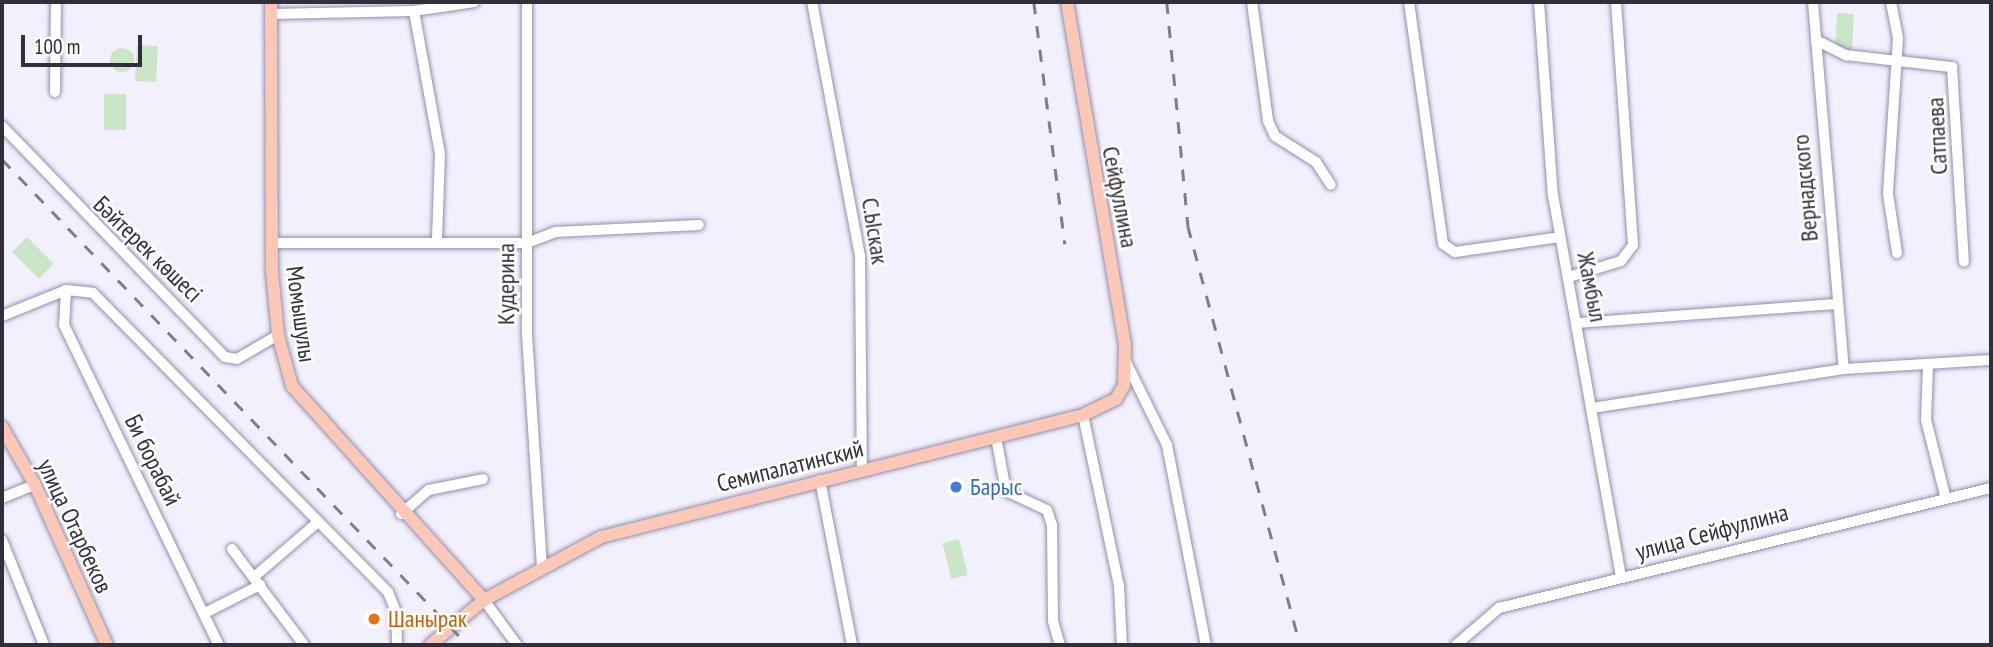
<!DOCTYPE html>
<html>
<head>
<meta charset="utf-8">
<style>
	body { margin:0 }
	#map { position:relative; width:1993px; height:647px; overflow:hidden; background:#f2f0fd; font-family:"PT Sans Narrow",sans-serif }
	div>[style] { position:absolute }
	.green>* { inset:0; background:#cbe6c6; transform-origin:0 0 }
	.round { border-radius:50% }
	.roads { filter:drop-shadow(0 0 2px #938eab) drop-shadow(0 0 2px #938eab) }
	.minor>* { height:10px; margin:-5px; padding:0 5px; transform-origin:5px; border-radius:5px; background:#fff }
	.major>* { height:12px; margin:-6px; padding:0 6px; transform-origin:6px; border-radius:6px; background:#fbc8b7 }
	.rail>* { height:2.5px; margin-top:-1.25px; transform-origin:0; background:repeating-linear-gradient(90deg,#7f7d89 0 12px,transparent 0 24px) }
	.dots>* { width:19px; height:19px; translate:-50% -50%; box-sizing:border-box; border:4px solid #fff; border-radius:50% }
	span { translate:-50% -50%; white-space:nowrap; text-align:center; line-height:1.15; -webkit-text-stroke:5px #fff; paint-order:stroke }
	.street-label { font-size:24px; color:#312f3b }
	.shop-label { font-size:24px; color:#366cbe }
	.left { translate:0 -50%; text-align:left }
	.food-label { font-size:24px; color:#c56008 }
	.frame { position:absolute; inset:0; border:4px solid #312f3b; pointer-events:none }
	.scale { position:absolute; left:21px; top:35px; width:121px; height:32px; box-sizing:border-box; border:4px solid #312f3b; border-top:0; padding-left:9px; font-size:21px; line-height:24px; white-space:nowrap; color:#312f3b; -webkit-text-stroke:5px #fff; paint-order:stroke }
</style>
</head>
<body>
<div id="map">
	<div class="green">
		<div style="left:1837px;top:13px;width:17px;height:36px;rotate:3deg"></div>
		<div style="left:137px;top:45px;width:21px;height:36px;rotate:3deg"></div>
		<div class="round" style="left:110px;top:48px;width:24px;height:24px"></div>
		<div style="left:104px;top:94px;width:22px;height:36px"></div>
		<div style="left:27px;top:237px;width:38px;height:21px;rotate:45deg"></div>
		<div style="left:959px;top:539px;width:37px;height:17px;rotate:76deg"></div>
	</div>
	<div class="roads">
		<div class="minor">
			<div style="left:527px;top:2px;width:333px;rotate:90deg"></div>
			<div style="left:527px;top:335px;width:231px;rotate:86.3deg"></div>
			<div style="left:812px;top:2px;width:258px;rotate:79.3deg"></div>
			<div style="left:860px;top:256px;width:214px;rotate:89.5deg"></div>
			<div style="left:1252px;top:2px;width:120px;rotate:82.3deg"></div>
			<div style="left:1268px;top:121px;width:17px;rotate:65deg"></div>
			<div style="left:1275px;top:136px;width:49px;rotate:32.4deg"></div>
			<div style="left:1316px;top:162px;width:27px;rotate:57deg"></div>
			<div style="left:1409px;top:2px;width:244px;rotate:82deg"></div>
			<div style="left:1443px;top:244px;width:14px;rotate:34deg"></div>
			<div style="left:1455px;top:252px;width:106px;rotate:-8.1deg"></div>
			<div style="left:1539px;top:2px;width:194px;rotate:85.9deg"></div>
			<div style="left:1553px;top:195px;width:389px;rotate:79.9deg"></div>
			<div style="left:1813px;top:2px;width:368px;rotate:85.2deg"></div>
			<div style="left:1891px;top:2px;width:37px;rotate:79deg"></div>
			<div style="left:1898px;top:38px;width:156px;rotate:93.7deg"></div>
			<div style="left:1888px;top:194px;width:60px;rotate:81.3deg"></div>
			<div style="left:414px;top:11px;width:145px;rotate:79.7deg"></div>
			<div style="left:440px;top:154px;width:87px;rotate:92deg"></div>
			<div style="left:271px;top:14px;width:143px;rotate:-1.2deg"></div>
			<div style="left:414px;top:11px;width:61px;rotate:-8.5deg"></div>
			<div style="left:1816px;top:40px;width:34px;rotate:27deg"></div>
			<div style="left:1846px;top:55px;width:107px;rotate:6.5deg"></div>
			<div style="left:1952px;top:67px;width:195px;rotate:86.5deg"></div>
			<div style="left:55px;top:92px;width:90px;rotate:-89.4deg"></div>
			<div style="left:2px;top:126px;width:321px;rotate:46deg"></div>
			<div style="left:225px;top:357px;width:12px;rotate:9deg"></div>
			<div style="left:237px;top:359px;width:48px;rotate:-30.3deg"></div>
			<div style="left:271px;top:243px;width:256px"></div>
			<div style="left:527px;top:243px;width:30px;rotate:-21deg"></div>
			<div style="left:555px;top:232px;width:144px;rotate:-2.8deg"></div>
			<div style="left:1569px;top:277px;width:54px;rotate:-17.1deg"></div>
			<div style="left:1621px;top:261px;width:20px;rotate:-53deg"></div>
			<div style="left:1633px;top:245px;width:244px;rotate:-94deg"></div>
			<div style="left:66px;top:290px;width:35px;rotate:93deg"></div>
			<div style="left:64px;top:325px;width:356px;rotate:64.2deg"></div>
			<div style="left:2px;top:316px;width:69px;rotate:-22.1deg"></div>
			<div style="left:66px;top:290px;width:27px;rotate:6deg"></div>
			<div style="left:93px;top:293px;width:420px;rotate:45.4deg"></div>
			<div style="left:388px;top:592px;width:22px;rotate:68deg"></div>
			<div style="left:396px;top:612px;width:33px;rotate:88deg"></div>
			<div style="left:1578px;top:323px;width:260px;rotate:-4.2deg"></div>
			<div style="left:1126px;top:362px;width:93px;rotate:63.7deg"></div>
			<div style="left:1167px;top:445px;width:204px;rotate:79deg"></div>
			<div style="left:1928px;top:367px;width:53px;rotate:92.2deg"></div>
			<div style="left:1926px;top:420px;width:77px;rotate:75.8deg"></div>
			<div style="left:1592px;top:408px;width:255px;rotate:-8.8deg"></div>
			<div style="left:1844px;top:369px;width:147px;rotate:-3.5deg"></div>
			<div style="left:1083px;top:415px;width:175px;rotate:78.1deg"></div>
			<div style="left:1119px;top:586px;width:59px;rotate:87.1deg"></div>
			<div style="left:996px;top:437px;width:55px;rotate:79.5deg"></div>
			<div style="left:1006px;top:491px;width:45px;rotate:24.9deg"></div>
			<div style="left:1047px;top:510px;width:16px;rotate:72deg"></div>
			<div style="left:1052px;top:525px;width:96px;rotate:89.4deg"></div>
			<div style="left:1053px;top:621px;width:25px;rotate:74deg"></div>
			<div style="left:820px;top:480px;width:168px;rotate:79deg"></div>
			<div style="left:2px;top:498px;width:35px;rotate:-22deg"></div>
			<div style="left:401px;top:514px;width:37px;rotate:-41deg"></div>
			<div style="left:429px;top:490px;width:55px;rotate:-11.5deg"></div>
			<div style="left:2px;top:540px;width:113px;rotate:68.2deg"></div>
			<div style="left:232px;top:549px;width:120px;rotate:53.1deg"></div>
			<div style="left:254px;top:577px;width:84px;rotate:-40.7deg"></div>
			<div style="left:484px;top:600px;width:56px;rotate:53.7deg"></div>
			<div style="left:205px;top:613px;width:62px;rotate:-27deg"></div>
			<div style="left:1456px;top:645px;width:57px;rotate:-40.7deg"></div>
			<div style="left:1499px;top:608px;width:506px;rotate:-13.71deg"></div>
		</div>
		<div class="major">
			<div style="left:271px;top:2px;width:269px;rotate:89.8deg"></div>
			<div style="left:272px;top:271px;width:64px;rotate:84.6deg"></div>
			<div style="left:278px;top:335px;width:53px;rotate:74.6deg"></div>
			<div style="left:292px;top:386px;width:288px;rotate:48.1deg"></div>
			<div style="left:2px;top:427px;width:67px;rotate:60.4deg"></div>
			<div style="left:35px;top:485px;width:175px;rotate:65.8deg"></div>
			<div style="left:430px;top:645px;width:70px;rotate:-39.8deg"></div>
			<div style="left:484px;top:600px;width:133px;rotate:-28.3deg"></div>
			<div style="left:601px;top:537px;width:497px;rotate:-14.2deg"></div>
			<div style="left:1083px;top:415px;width:37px;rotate:-26deg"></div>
			<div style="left:1116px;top:399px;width:16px;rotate:-60deg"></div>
			<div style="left:1124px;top:385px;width:40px;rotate:-88.6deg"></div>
			<div style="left:1125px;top:345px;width:348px;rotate:-99.6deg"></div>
		</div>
	</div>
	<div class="rail">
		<div style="left:1034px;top:2px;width:244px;rotate:82.7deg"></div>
		<div style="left:1167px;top:2px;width:225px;rotate:84.6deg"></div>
		<div style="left:1188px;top:226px;width:434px;rotate:75deg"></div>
		<div style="left:2px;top:159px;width:673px;rotate:46.2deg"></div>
	</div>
	<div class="dots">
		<div style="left:956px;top:487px;background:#3f7fe0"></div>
		<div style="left:374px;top:619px;background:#e8710a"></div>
	</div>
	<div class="street-label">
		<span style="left:1937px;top:136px;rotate:-93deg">Сатпаева</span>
		<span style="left:1805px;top:188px;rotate:-95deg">Вернадского</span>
		<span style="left:1120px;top:197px;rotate:79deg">Сейфуллина</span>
		<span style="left:875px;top:231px;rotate:81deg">С.Ыскак</span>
		<span style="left:148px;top:249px;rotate:44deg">Бәйтерек көшесі</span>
		<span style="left:506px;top:284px;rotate:-90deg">Кудерина</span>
		<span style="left:1592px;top:287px;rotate:79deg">Жамбыл</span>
		<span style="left:301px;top:314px;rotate:82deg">Момышулы</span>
		<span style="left:153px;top:460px;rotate:64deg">Би борабай</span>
		<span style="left:790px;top:466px;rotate:-14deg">Семипалатинский</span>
		<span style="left:75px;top:526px;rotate:65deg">улица Отарбеков</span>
		<span style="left:1712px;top:532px;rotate:-15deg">улица Сейфуллина</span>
	</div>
	<div class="shop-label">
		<span class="left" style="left:970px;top:487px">Барыс</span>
	</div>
	<div class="food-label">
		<span class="left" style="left:388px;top:619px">Шанырак</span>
	</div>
	<div class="frame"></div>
	<div class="scale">100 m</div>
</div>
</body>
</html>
